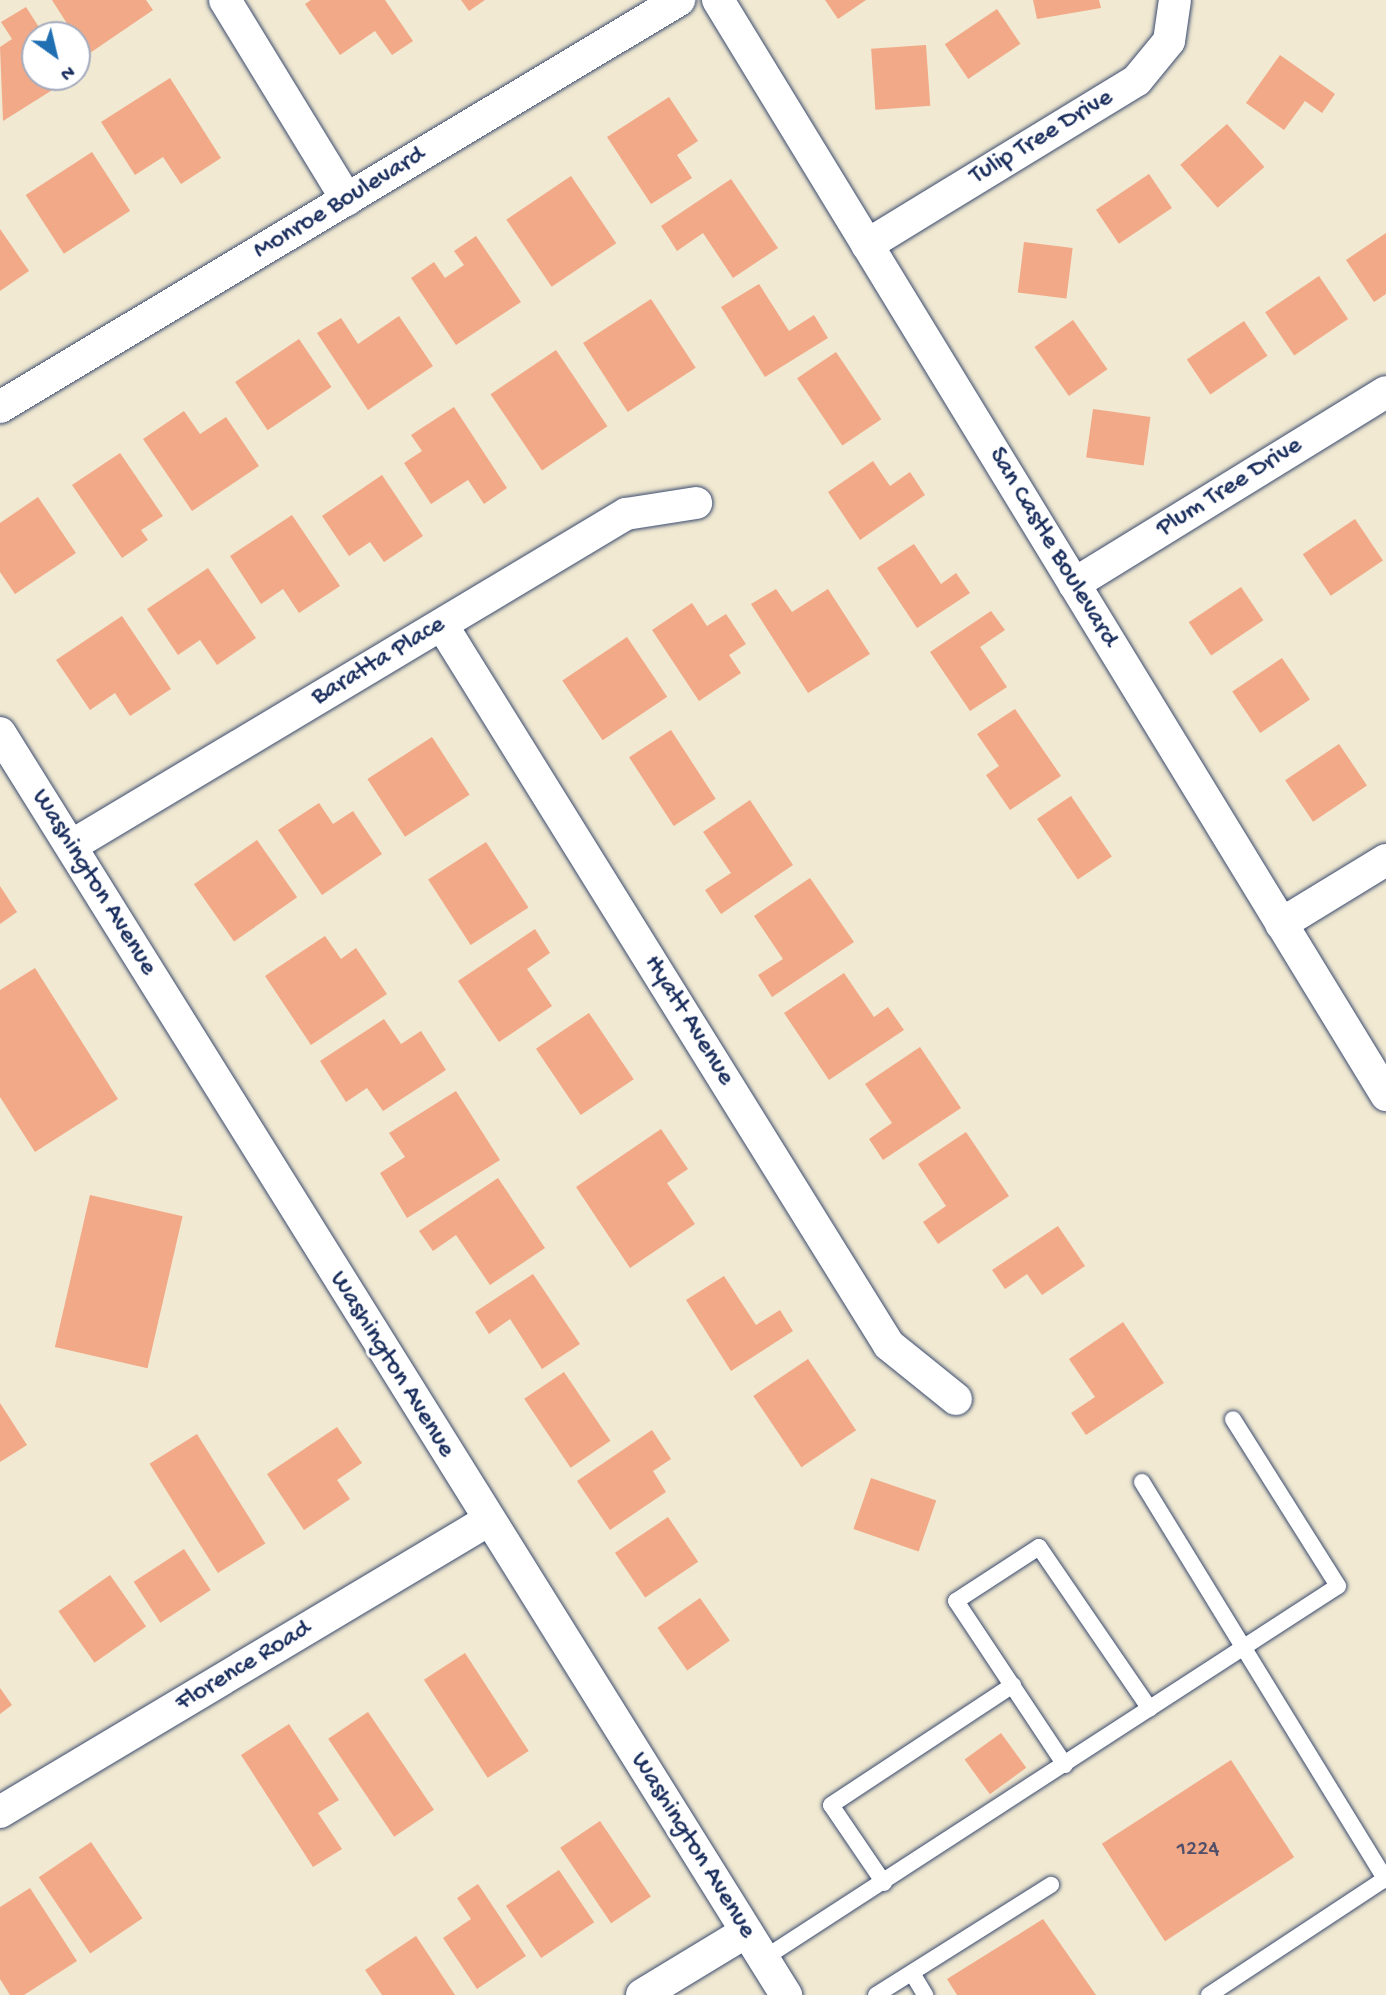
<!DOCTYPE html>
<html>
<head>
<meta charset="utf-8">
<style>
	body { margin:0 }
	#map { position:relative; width:1386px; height:1995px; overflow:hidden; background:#f1e9d1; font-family:"Gochi Hand",sans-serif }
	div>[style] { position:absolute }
	.building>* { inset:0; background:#f1a988; transform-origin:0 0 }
	.roads { filter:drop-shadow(0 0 2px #3b4b6f) drop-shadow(0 0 2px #3b4b6f) }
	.service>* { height:16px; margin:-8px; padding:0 8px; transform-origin:8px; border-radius:8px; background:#fff }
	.minor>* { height:32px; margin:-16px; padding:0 16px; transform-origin:16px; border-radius:16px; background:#fff }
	span { translate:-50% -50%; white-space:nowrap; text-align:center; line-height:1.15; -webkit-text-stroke:6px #fff; paint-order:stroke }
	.number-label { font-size:23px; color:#504e68 }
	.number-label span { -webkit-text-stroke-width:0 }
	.street-label { font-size:26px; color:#1b2f5e }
	.north { position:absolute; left:21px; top:21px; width:70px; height:70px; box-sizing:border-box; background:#fff; border:2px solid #a4acbf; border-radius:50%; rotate:146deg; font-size:19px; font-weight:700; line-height:28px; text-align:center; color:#1b2f5e }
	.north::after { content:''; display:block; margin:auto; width:24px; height:32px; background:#1f6fb2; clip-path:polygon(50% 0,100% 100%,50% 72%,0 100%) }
</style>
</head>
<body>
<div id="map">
	<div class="building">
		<div style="clip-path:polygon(52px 0,146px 0,153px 10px,87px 55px)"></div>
		<div style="clip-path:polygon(311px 0,385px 0,413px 41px,392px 55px,375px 31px,340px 55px,305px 4px)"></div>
		<div style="clip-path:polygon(461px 0,485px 0,469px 11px)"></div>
		<div style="clip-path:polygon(825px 0,866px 0,838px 19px)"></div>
		<div style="clip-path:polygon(1033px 0,1099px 0,1101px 8px,1037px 19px)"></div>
		<div style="clip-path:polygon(26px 7px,44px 35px,35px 35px,35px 77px,73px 77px,3px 121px,0 47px,12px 39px,1px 22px)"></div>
		<div style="left:997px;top:9px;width:42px;height:63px;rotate:56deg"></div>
		<div style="left:926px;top:45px;width:61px;height:55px;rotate:86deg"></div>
		<div style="clip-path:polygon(1280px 55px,1335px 94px,1322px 113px,1305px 101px,1284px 130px,1246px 103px)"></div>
		<div style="clip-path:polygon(170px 78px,221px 158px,181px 184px,163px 157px,135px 175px,101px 122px)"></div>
		<div style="clip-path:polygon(669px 97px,698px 141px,677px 155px,692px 178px,651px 204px,607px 137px)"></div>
		<div style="left:1227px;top:124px;width:57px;height:62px;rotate:49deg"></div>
		<div style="left:92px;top:152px;width:70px;height:79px;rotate:57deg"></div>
		<div style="left:1149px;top:174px;width:41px;height:64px;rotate:56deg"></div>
		<div style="left:571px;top:176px;width:81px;height:78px;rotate:56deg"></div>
		<div style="clip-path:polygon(731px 179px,778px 248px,733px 278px,703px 233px,677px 251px,661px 226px)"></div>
		<div style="clip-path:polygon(0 229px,29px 271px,0 291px)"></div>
		<div style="clip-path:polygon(1386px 233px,1386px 294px,1374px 302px,1346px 260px)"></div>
		<div style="clip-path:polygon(476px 236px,521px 302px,456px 345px,411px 278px,434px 262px,445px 278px,464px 265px,454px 251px)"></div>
		<div style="left:1024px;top:242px;width:49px;height:51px;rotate:7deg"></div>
		<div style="left:1319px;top:276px;width:52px;height:65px;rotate:56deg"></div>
		<div style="clip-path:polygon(759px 284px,789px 331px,814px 315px,828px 338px,765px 377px,721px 307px)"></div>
		<div style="left:651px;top:299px;width:82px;height:81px;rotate:57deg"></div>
		<div style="clip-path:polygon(399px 316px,433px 366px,368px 410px,317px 333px,341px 318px,358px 344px)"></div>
		<div style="left:1073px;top:320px;width:60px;height:47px;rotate:55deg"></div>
		<div style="left:1244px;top:321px;width:42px;height:69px;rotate:56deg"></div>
		<div style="left:299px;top:339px;width:58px;height:77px;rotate:56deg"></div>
		<div style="left:556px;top:350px;width:92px;height:79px;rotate:56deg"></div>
		<div style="left:836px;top:352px;width:81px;height:47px;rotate:56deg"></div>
		<div style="clip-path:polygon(454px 407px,507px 488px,484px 504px,468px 480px,431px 504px,404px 463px,422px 451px,411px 435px)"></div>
		<div style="left:1093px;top:409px;width:58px;height:49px;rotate:8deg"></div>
		<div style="clip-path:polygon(184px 411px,200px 434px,226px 417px,259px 466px,192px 511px,143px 439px)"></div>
		<div style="clip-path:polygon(120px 453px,163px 516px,141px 530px,148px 540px,122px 558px,72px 485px)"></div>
		<div style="clip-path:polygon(873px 461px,890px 486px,910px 472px,925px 495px,860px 540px,828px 492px)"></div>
		<div style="clip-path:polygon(382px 475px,423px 536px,384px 562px,370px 542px,349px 556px,322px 516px)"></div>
		<div style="clip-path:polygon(38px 497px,76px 553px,15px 594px,0 572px,0 523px)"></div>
		<div style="clip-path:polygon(292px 515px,340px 586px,299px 613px,283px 589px,261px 604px,230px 556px)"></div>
		<div style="left:1355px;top:519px;width:50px;height:63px;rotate:56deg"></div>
		<div style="clip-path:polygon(914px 544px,941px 584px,956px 573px,970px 593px,917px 628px,877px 568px)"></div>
		<div style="clip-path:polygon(208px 568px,256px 638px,217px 665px,200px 640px,178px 655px,147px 609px)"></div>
		<div style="left:1241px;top:587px;width:40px;height:63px;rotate:56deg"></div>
		<div style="clip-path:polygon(776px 589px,792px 612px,828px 589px,870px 654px,808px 693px,751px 604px)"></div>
		<div style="clip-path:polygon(692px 603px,707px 626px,726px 614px,746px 644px,729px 655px,741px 673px,699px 701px,652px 630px)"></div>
		<div style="clip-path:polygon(991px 611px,1005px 630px,980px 647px,1007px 687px,970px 711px,930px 652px)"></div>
		<div style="clip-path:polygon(122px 616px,171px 689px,130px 716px,115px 693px,90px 710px,56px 660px)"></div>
		<div style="left:627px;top:637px;width:72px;height:78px;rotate:56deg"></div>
		<div style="left:1282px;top:658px;width:50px;height:60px;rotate:56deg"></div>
		<div style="clip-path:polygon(1015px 709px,1061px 776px,1010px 810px,986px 775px,999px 766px,977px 734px)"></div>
		<div style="left:671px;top:730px;width:82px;height:50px;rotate:57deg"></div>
		<div style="left:432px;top:737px;width:69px;height:77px;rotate:57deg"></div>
		<div style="left:1339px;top:744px;width:50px;height:65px;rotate:56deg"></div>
		<div style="left:1071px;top:796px;width:73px;height:41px;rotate:56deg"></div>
		<div style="clip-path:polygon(750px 800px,793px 865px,721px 914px,705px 890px,731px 873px,703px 832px)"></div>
		<div style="clip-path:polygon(319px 803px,333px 824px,353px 811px,382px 854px,322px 895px,278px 830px)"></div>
		<div style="left:257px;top:840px;width:70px;height:77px;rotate:55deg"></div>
		<div style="left:486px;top:842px;width:78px;height:69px;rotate:57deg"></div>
		<div style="clip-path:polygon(810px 878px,854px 942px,772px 997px,758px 975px,783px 959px,754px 916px)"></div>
		<div style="clip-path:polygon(0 886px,17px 912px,0 924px)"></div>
		<div style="clip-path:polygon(535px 929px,550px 953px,527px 969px,552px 1006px,499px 1042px,458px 981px)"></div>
		<div style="clip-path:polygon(325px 936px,341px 959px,356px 948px,387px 994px,311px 1045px,265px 976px)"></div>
		<div style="clip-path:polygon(35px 968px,118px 1099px,35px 1152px,0 1097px,0 990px)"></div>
		<div style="clip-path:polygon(844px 973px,874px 1017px,888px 1007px,904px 1030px,829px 1080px,784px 1013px)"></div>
		<div style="left:589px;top:1013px;width:80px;height:64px;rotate:56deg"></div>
		<div style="clip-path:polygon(384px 1019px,401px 1044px,421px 1031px,446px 1070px,383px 1111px,367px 1088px,346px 1102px,320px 1061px)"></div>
		<div style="clip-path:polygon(920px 1047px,961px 1108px,883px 1160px,869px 1139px,892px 1123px,865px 1084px)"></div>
		<div style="clip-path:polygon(456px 1091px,500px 1160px,407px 1218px,380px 1173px,405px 1157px,389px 1133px)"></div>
		<div style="clip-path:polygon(661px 1129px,688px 1169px,667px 1183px,695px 1224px,630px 1268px,576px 1187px)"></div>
		<div style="clip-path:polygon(966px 1132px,1009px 1196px,938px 1244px,923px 1222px,946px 1206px,918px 1164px)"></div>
		<div style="clip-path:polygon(498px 1178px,545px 1248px,490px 1285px,456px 1235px,433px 1251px,419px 1231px)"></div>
		<div style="left:90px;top:1195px;width:95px;height:156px;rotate:13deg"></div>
		<div style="clip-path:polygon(1058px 1226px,1085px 1266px,1042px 1295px,1027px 1274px,1005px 1289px,992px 1270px)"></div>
		<div style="clip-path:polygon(533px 1274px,580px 1344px,542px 1369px,510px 1319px,489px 1334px,475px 1312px)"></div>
		<div style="clip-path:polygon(724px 1276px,756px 1325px,780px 1310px,793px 1331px,731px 1371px,686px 1300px)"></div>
		<div style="clip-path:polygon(1123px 1322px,1164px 1383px,1086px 1435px,1071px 1413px,1095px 1397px,1069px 1359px)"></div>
		<div style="left:808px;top:1359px;width:86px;height:66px;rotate:56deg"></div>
		<div style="left:564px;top:1372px;width:83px;height:48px;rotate:56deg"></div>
		<div style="clip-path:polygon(0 1403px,27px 1445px,0 1462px)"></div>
		<div style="clip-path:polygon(337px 1427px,362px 1463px,337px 1480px,350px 1499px,304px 1530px,267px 1474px)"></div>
		<div style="clip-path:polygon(652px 1430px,671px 1459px,653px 1471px,666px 1492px,610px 1530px,577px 1481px)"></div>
		<div style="left:197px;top:1434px;width:129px;height:56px;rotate:58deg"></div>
		<div style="left:871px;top:1478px;width:69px;height:54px;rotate:19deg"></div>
		<div style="left:668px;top:1517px;width:54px;height:64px;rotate:56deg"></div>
		<div style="left:184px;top:1549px;width:49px;height:60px;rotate:57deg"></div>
		<div style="left:110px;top:1575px;width:63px;height:63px;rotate:55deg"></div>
		<div style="left:700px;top:1598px;width:52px;height:52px;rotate:55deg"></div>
		<div style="left:465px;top:1653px;width:117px;height:49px;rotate:57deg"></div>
		<div style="clip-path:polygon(0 1688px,12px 1705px,0 1714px)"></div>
		<div style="left:368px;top:1712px;width:118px;height:48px;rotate:56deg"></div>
		<div style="clip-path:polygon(289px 1724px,339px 1800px,318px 1813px,342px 1849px,313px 1867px,241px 1755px)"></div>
		<div style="left:1001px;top:1733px;width:43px;height:45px;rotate:54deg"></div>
		<div style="left:1231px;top:1760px;width:116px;height:154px;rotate:57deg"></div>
		<div style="left:600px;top:1821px;width:91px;height:48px;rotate:56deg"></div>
		<div style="left:91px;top:1842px;width:92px;height:63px;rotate:56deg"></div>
		<div style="left:559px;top:1870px;width:63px;height:64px;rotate:56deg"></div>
		<div style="clip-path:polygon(478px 1884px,526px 1956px,477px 1989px,443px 1938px,471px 1919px,457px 1898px)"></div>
		<div style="clip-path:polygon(30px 1888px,77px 1961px,24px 1995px,10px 1995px,0 1979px,0 1907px)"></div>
		<div style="clip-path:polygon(1043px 1919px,1096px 1995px,957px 1995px,947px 1979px)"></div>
		<div style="clip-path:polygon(416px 1936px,455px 1995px,382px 1995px,365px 1970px)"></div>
	</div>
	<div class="roads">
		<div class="service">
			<div style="left:1142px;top:1482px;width:467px;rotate:58.5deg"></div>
			<div style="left:1065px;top:1765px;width:197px;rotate:-123.6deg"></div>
			<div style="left:956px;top:1601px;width:99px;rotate:-33deg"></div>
			<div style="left:1039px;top:1547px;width:196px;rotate:55.6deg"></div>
			<div style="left:884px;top:1883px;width:94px;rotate:-124.2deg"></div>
			<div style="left:831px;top:1805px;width:218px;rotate:-33.4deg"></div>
			<div style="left:763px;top:1959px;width:685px;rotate:-32.97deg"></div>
			<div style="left:1338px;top:1586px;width:197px;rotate:-122.2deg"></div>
			<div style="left:912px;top:1973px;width:26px;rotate:59deg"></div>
			<div style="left:876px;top:1995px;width:207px;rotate:-32.2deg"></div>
			<div style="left:1209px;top:1995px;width:211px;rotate:-33.4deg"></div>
		</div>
		<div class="minor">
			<div style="left:225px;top:0;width:234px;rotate:58.6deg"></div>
			<div style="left:718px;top:0;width:1283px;rotate:58.61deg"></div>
			<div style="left:867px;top:245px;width:316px;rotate:-31.4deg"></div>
			<div style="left:1137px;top:80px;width:50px;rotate:-50.6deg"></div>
			<div style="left:1169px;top:41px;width:41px;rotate:-81.7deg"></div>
			<div style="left:0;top:407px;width:792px;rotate:-30.94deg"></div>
			<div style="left:1074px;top:584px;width:366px;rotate:-31.6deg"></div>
			<div style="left:442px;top:625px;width:847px;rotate:58.17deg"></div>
			<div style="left:889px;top:1345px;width:86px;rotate:38.9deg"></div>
			<div style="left:0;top:733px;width:1487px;rotate:58.08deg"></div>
			<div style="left:71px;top:846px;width:647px;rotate:-30.89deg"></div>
			<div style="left:626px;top:514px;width:71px;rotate:-8.9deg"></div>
			<div style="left:1281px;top:924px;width:123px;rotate:-31.4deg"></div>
			<div style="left:0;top:1812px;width:567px;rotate:-30.86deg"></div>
			<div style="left:642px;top:1995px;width:122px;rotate:-31.2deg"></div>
		</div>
	</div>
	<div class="number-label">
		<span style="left:1198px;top:1850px">1224</span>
	</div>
	<div class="street-label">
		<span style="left:1042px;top:138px;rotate:-31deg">Tulip Tree Drive</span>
		<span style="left:340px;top:204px;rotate:-31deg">Monroe Boulevard</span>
		<span style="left:1230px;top:488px;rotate:-32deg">Plum Tree Drive</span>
		<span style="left:1052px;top:548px;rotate:59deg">San Castle Boulevard</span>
		<span style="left:379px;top:662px;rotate:-31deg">Baratta Place</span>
		<span style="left:93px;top:883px;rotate:58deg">Washington Avenue</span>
		<span style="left:688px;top:1021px;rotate:58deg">Hyatt Avenue</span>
		<span style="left:391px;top:1365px;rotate:58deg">Washington Avenue</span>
		<span style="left:244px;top:1667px;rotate:-31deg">Florence Road</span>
		<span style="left:692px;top:1846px;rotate:58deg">Washington Avenue</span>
	</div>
	<div class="north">N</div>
</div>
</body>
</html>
